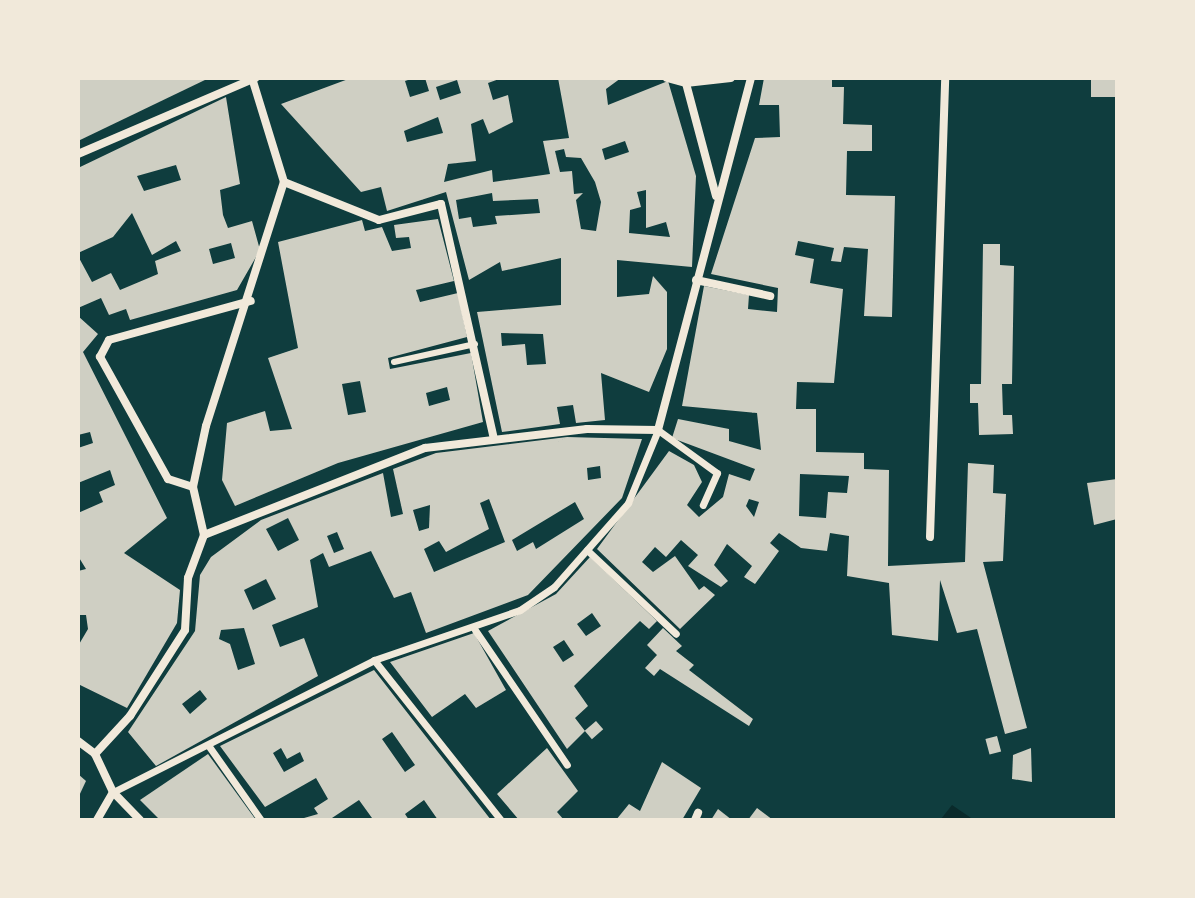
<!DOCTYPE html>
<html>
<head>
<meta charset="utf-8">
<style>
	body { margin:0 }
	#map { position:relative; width:1195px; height:898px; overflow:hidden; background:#0f3d3e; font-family:Raleway,sans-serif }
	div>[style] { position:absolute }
	.water>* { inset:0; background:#0a2a2b }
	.building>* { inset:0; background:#cfcfc3; transform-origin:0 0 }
	.service>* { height:6px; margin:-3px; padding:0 3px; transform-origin:3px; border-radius:3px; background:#f1e9da }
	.pedestrian>* { height:7px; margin:-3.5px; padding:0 3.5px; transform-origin:3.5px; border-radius:3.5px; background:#f1e9da }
	.minor>* { height:8px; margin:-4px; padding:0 4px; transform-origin:4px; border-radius:4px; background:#f1e9da }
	span { translate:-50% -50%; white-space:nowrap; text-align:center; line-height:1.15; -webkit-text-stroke:6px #f1e9da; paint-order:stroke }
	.frame { position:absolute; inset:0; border:80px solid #f1e9da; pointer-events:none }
</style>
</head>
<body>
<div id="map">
	<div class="water">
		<div style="clip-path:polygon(952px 805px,974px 820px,941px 819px)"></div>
	</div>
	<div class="building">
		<div style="clip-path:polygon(78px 78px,207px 78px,207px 79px,78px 141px)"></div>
		<div style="clip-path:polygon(evenodd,351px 78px,414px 78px,405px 81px,410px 97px,429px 91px,425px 78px,502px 78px,488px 83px,493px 100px,508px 95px,513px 122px,489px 134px,483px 119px,471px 124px,476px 161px,448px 164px,444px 182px,492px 170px,493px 182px,550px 174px,543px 141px,569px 138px,558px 78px,621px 78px,606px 89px,608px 105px,668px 81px,696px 176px,692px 267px,617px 260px,617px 297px,649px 294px,653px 276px,667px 292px,667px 349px,649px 392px,601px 373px,605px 420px,576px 423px,573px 405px,557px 407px,560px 424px,502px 432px,477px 312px,561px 305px,561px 258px,502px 271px,500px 262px,469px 280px,446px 192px,387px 211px,381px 187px,361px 192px,281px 104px,351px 78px,457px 80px,461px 93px,440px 100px,436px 87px,457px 80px,351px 78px,438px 117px,443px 133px,407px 142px,404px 131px,438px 117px,351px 78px,625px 141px,629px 152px,605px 160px,602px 149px,625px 141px,351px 78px,564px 149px,566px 157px,581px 158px,595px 182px,601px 202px,596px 231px,581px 229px,576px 200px,583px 193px,574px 194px,572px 171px,560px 172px,555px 151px,564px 149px,351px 78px,646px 190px,646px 228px,666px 222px,670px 237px,629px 233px,630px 210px,641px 207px,637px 192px,646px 190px,351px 78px,492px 193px,493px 201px,538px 199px,540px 213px,495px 216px,497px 224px,473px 227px,471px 217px,459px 219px,456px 200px,492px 193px,351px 78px,501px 333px,543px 334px,546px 364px,527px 365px,525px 344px,502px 346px,501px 333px)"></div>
		<div style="clip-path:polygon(evenodd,764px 78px,832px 78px,832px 87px,844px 87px,843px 124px,872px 125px,872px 151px,847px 151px,846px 195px,895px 196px,892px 317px,864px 316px,868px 249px,844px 247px,841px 262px,831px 261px,834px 248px,798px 241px,795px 255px,814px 259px,810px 283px,843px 289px,834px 383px,797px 382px,796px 409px,816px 409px,816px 452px,864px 453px,864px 469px,889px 470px,888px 566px,965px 562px,968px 463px,994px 465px,993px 493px,1006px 494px,1003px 561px,983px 562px,1027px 728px,1005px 734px,977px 629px,957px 633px,940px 580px,938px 641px,892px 635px,889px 583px,847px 576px,849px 536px,830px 533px,827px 551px,801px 548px,779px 533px,770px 543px,779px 551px,755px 584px,744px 577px,752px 566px,727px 544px,714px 565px,728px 581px,721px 587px,688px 566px,698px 555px,681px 540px,666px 557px,655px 547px,642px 562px,653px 572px,675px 556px,699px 590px,704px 586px,715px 595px,680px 629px,597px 549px,669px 451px,694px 465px,702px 482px,687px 505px,699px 517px,723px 497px,729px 474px,750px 481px,755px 469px,672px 438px,678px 419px,729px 429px,729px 441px,761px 450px,757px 413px,682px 406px,704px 286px,749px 295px,748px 309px,777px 312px,778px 288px,711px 274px,755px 138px,780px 137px,779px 105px,759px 105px,764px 78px,800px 474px,849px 476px,847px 493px,828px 492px,826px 518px,799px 516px,800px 474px,764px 78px,749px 499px,759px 502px,754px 517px,746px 506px,749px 499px)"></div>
		<div style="left:1091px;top:78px;width:26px;height:19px"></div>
		<div style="clip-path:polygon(evenodd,226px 97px,240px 184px,220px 190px,223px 215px,228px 228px,252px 221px,260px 250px,237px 290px,130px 320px,126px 309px,109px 315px,101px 298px,78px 308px,78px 256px,92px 282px,111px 273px,120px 290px,158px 274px,155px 261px,181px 251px,176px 241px,152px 255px,132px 213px,113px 237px,78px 253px,78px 168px,226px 97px,176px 165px,181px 180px,144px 191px,137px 176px,176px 165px,226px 97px,231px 243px,235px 258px,213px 264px,209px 249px,231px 243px)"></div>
		<div style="clip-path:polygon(evenodd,438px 219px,454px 281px,416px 290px,420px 302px,458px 293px,467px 337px,388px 358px,390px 369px,471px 353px,483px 422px,338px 463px,235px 506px,222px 480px,227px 423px,265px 411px,270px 431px,292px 429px,268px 358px,298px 348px,278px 242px,362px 220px,365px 231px,382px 227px,392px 251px,411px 248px,409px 237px,396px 238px,394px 225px,438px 219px,360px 381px,366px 412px,348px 415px,342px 384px,360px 381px,438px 219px,447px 387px,450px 400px,429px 406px,426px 393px,447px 387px)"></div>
		<div style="clip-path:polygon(983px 244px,1000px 244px,1000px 265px,1014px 266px,1012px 384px,1002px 384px,1003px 415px,1012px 415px,1013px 434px,979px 435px,978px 403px,970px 403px,970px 384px,981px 384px)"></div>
		<div style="clip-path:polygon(78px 316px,98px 334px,83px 352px,167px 518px,124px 553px,180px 590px,177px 623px,127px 708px,78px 684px,78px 646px,88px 629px,86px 615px,78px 615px,78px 571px,86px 569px,78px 556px,78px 513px,103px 502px,99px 492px,115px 485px,110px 470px,78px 483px,78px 448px,93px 443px,90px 432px,78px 435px)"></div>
		<div style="clip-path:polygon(evenodd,567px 437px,642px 439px,622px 498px,528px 595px,426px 633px,411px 592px,394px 598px,371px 551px,329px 567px,323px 553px,310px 560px,318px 607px,272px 625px,280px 647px,304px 638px,318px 676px,156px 766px,128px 732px,195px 631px,200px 575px,211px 557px,261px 520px,383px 473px,391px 517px,403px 514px,393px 469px,436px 453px,567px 437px,600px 466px,601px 478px,588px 480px,587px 468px,600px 466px,567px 437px,489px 499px,505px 542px,434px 572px,424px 549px,439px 541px,446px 552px,489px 529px,480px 503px,489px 499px,567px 437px,575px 502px,584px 519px,536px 549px,533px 542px,517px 551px,512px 540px,575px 502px,567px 437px,430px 505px,429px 528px,419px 531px,413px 510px,430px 505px,567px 437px,288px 518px,299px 540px,278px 551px,266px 529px,288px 518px,567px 437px,337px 532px,344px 549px,334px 553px,327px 536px,337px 532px,567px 437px,266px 579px,276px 599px,253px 610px,244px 590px,266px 579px,567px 437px,244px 628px,255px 664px,238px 670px,230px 644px,219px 639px,221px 630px,244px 628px,567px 437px,200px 690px,207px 699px,190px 714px,182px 704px,200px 690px)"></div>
		<div style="clip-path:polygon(1117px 479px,1117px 519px,1094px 525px,1087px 483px)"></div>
		<div style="clip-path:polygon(evenodd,590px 557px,657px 621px,649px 629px,640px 621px,574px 686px,588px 706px,575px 718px,585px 731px,567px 749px,488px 631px,556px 594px,590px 557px,592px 613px,601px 626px,586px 636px,577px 624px,592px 613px,590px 557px,564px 640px,574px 655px,563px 662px,553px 647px,564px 640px)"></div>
		<div style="clip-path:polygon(663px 628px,682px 646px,676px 651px,694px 665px,689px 670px,753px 719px,749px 726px,660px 669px,654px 676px,645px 668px,657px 655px,647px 645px)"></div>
		<div style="clip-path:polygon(474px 633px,506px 690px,476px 708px,465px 694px,432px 717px,390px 662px)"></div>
		<div style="clip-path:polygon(evenodd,374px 670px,491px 820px,438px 820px,424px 800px,405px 814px,409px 820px,372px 818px,359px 800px,329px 820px,297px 820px,318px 814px,314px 808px,328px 799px,316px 778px,265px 807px,220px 746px,374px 670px,392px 732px,415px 765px,405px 772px,382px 739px,392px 732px,374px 670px,281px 748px,287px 759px,300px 752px,304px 761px,284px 772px,273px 753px,281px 748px)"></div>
		<div style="left:596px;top:721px;width:11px;height:15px;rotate:49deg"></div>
		<div style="left:997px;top:736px;width:16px;height:12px;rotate:75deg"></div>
		<div style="clip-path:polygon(547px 748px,578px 791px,557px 812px,564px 820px,519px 820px,497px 794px)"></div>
		<div style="clip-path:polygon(1031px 748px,1032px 782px,1012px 779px,1013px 755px)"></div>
		<div style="clip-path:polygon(208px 754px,256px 820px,160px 820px,140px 800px)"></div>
		<div style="clip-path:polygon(662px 762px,701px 788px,682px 820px,616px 820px,629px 804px,640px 811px)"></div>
		<div style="clip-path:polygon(78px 774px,86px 781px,78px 798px)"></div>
		<div style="clip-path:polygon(757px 808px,773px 820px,748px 820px)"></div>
		<div style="clip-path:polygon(718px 809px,732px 820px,711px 820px)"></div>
	</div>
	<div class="service">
		<div style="left:394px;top:362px;width:83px;rotate:-12.5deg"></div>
	</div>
	<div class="pedestrian">
		<div style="left:587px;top:550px;width:122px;rotate:43.3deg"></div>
		<div style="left:475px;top:630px;width:163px;rotate:55.7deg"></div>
		<div style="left:374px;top:660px;width:204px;rotate:51.6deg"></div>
		<div style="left:208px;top:745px;width:92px;rotate:54.8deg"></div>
		<div style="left:113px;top:792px;width:292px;rotate:-26.8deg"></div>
		<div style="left:374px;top:660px;width:154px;rotate:-18.9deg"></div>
		<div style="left:520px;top:610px;width:41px;rotate:-34.1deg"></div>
		<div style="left:554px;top:587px;width:112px;rotate:-48.6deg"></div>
		<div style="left:628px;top:503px;width:79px;rotate:-67.7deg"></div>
		<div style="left:658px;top:430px;width:73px;rotate:36.1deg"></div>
		<div style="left:717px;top:473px;width:35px;rotate:114deg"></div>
	</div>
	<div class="minor">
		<div style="left:667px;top:78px;width:20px;rotate:15deg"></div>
		<div style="left:78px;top:154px;width:193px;rotate:-23.2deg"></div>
		<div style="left:284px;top:182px;width:102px;rotate:21.8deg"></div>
		<div style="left:379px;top:220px;width:64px;rotate:-14.5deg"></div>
		<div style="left:441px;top:204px;width:241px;rotate:77.3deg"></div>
		<div style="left:716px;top:196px;width:117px;rotate:-104.9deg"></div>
		<div style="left:686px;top:83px;width:45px;rotate:-6.3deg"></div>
		<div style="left:696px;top:280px;width:76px;rotate:12.2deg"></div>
		<div style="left:193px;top:487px;width:26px;rotate:-162deg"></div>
		<div style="left:168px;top:479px;width:140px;rotate:-119.1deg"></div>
		<div style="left:100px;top:357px;width:19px;rotate:-62deg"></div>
		<div style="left:109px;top:340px;width:147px;rotate:-15.4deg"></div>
		<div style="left:204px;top:535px;width:238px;rotate:-21.5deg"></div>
		<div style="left:425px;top:448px;width:163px;rotate:-6.7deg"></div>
		<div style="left:587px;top:429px;width:71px;rotate:0.8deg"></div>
		<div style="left:658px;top:430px;width:364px;rotate:-75.2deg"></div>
		<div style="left:204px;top:535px;width:49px;rotate:-102.9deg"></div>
		<div style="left:193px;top:487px;width:62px;rotate:-78deg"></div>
		<div style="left:206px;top:426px;width:256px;rotate:-72.3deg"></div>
		<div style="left:284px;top:182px;width:109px;rotate:-107.1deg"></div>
		<div style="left:930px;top:537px;width:459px;rotate:-88.1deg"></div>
		<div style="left:78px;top:741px;width:21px;rotate:37deg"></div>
		<div style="left:95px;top:754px;width:42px;rotate:64.7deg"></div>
		<div style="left:113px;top:792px;width:39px;rotate:46deg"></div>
		<div style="left:95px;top:754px;width:52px;rotate:-47.4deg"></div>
		<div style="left:130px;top:716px;width:102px;rotate:-57.4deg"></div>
		<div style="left:185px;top:630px;width:52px;rotate:-86.7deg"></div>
		<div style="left:188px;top:578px;width:46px;rotate:-69.6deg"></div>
		<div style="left:97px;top:820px;width:32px;rotate:-60deg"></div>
		<div style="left:695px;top:820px;width:8px;rotate:-67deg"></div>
	</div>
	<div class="frame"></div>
</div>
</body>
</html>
